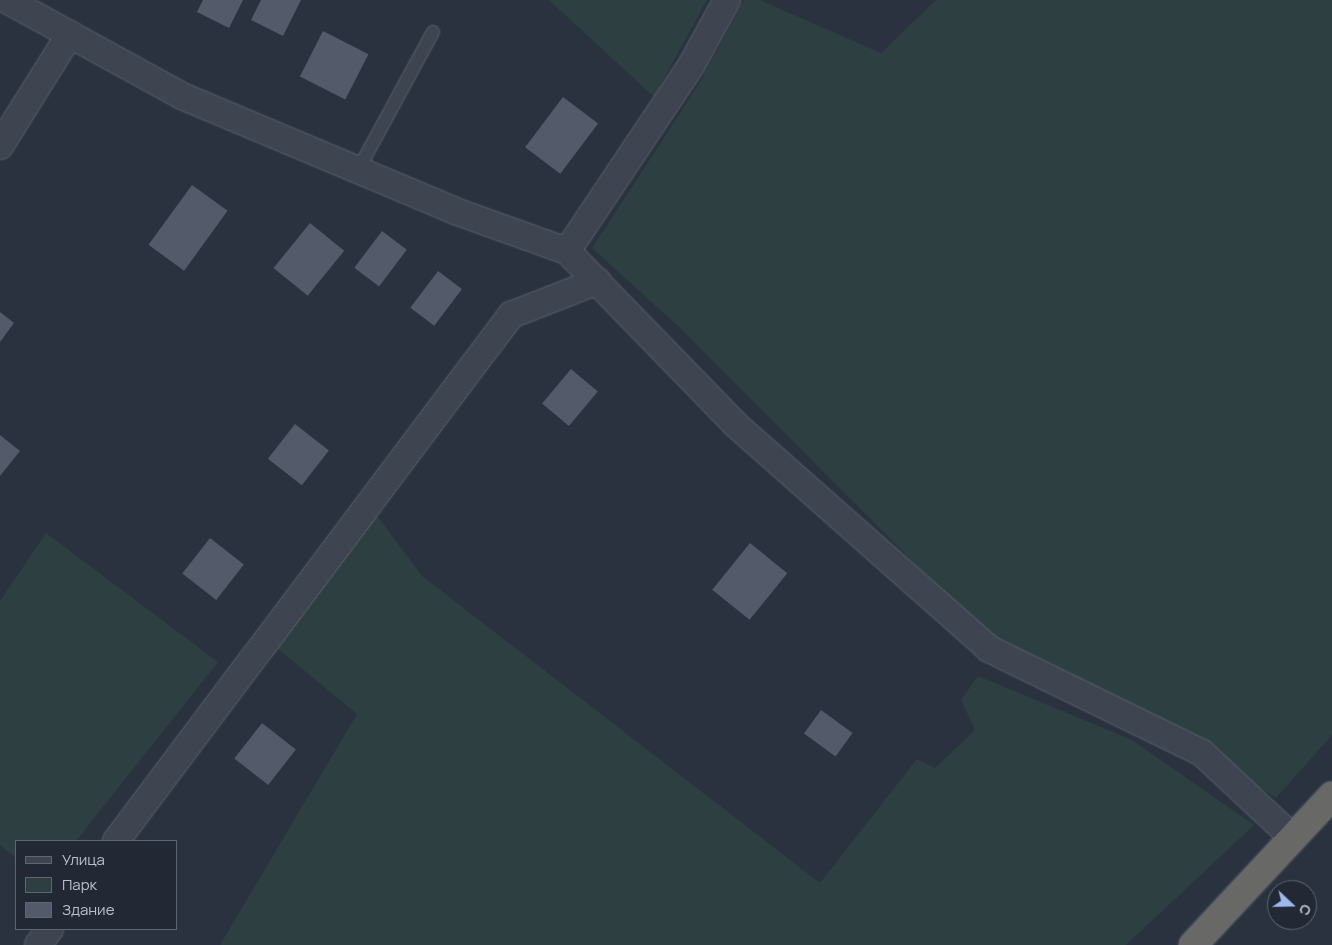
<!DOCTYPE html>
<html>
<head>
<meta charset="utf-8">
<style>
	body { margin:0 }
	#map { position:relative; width:1332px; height:945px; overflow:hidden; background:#2a323f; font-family:Manrope,sans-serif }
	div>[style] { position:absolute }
	.green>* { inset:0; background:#2d3f41 }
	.building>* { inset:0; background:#535b6a; transform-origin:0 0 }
	.roads { filter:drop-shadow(0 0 1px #5b626d) drop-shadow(0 0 1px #5b626d) }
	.service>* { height:12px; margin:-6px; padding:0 6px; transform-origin:6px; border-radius:6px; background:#3e4450 }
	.minor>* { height:26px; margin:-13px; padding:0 13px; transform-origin:13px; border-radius:13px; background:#3e4450 }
	.trunk>* { height:28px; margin:-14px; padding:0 14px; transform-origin:14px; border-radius:14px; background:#686866 }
	span { translate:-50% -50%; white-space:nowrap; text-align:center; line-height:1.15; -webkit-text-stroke:5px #222935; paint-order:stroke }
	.legend { position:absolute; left:15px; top:840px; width:162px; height:90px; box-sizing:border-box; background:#222935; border:1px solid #5f6571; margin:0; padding:6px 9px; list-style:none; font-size:15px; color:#bac0ca }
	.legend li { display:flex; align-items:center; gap:10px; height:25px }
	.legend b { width:25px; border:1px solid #5f6571 }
	.north { position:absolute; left:1267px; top:880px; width:50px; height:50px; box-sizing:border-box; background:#222935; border:1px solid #5f6571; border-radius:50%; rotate:111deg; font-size:14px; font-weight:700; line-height:20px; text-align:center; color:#bac0ca }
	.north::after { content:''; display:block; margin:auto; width:18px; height:22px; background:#9db8ed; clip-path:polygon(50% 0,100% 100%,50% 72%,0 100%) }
</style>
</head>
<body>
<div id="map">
	<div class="green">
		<div style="clip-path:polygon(549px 0,707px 0,654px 97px)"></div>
		<div style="clip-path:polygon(744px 0,760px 0,881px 53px,936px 0,1332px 0,1332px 735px,1276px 798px,1135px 712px,994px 643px,678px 326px,592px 248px,699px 84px)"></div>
		<div style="clip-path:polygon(369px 505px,422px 576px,820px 883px,917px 759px,935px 768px,975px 730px,961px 700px,978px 676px,1132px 740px,1254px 825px,1126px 945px,220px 945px,357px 714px,272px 644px)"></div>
		<div style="clip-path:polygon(46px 533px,218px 662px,76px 841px,16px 841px,16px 858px,0 845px,0 601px)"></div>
	</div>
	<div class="building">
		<div style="clip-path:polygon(203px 0,243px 0,229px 28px,197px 12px)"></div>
		<div style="clip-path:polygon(261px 0,301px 0,283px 36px,251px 20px)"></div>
		<div style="left:323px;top:31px;width:51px;height:51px;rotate:27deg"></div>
		<div style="left:563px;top:97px;width:44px;height:63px;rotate:37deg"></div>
		<div style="left:192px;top:185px;width:44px;height:74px;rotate:36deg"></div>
		<div style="left:310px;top:223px;width:44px;height:58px;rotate:39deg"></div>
		<div style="left:382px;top:231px;width:31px;height:46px;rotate:37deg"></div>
		<div style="left:438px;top:271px;width:30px;height:46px;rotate:37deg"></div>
		<div style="clip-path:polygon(0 312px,14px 323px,0 342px)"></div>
		<div style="left:571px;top:369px;width:35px;height:45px;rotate:40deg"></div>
		<div style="left:295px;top:424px;width:43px;height:44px;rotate:38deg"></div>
		<div style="clip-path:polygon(0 435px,20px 451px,0 476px)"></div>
		<div style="left:210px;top:538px;width:43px;height:45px;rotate:38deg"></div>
		<div style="left:750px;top:543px;width:48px;height:60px;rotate:39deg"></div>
		<div style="left:821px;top:710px;width:39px;height:29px;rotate:36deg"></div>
		<div style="left:262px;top:723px;width:43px;height:45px;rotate:38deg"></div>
	</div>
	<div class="roads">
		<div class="service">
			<div style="left:358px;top:170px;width:157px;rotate:-61.5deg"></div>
		</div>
		<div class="minor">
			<div style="left:7px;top:0;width:200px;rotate:28.7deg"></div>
			<div style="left:182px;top:96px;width:296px;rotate:22.8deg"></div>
			<div style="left:455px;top:211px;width:119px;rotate:19.7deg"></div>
			<div style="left:567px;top:251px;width:241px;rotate:45.8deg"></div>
			<div style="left:735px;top:424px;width:339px;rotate:41.5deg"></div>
			<div style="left:989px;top:649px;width:237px;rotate:26deg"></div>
			<div style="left:1202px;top:753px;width:125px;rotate:43deg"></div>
			<div style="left:0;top:146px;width:132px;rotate:-58deg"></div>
			<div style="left:567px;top:251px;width:225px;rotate:-56.2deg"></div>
			<div style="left:692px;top:64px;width:73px;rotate:-61.3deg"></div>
			<div style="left:116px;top:841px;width:658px;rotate:-53.1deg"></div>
			<div style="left:511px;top:315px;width:93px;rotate:-21.3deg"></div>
			<div style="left:38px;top:945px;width:20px;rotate:-53deg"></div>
		</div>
		<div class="trunk">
			<div style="left:1193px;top:945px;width:204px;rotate:-47deg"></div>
		</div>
	</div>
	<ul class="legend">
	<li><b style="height:6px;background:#3e4450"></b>Улица</li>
	<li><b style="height:14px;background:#2d3f41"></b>Парк</li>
	<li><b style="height:14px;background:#535b6a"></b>Здание</li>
	</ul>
	<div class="north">С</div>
</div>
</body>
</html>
